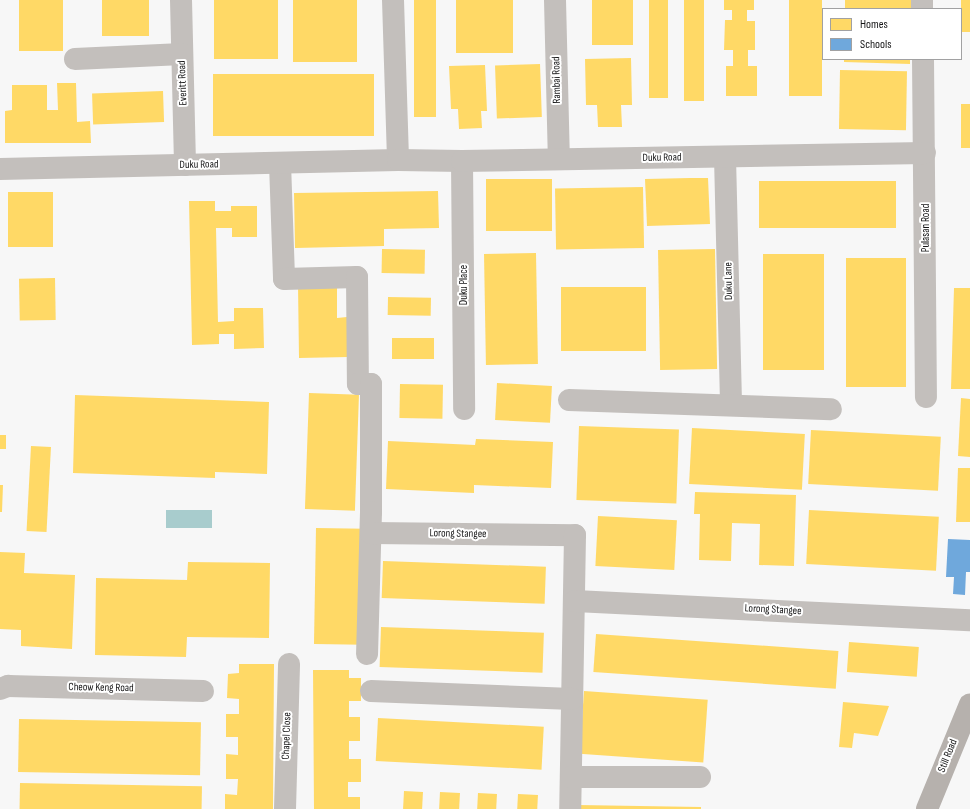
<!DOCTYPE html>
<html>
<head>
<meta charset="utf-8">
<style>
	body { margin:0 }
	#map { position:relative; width:970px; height:809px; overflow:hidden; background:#f7f7f7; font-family:"Sofia Sans Condensed",sans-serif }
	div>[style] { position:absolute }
	.water>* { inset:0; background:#a8cccd; transform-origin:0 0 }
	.homes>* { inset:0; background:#ffd966; transform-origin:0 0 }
	.schools>* { inset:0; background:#6fa8dc }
	.minor>* { height:22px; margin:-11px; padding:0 11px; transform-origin:11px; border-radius:11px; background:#c3bfbc }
	.highway>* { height:22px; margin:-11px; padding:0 11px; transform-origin:11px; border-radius:11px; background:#b6b1ad }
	span { translate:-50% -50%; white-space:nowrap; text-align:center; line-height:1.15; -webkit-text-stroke:4px #fff; paint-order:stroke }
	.street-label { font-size:11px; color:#151516 }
	.legend { position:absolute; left:822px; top:8px; width:140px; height:52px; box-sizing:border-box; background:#fff; border:1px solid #a1a1a2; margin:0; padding:5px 7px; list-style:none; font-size:12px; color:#151516 }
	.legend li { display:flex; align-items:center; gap:8px; height:20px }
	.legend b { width:20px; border:1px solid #a1a1a2 }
</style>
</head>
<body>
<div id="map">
	<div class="water">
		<div style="left:166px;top:510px;width:46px;height:18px"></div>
	</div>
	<div class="homes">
		<div style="left:19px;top:0;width:44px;height:51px"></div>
		<div style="left:102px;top:0;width:47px;height:36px"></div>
		<div style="left:214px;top:0;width:64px;height:59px"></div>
		<div style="left:293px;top:0;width:64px;height:62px"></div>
		<div style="left:414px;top:0;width:22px;height:117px"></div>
		<div style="left:456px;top:0;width:57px;height:53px"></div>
		<div style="left:592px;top:0;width:41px;height:45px"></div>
		<div style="left:649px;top:0;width:19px;height:98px"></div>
		<div style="left:684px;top:0;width:20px;height:101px"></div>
		<div style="clip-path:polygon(724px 0,754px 0,754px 10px,747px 10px,747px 21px,755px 21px,755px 50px,748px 50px,748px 66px,757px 66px,757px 96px,726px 96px,726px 66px,733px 66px,733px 50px,724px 50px,725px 20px,732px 20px,732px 10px,724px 10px)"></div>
		<div style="left:789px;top:0;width:33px;height:96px"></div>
		<div style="left:845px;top:0;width:67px;height:9px"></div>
		<div style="left:961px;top:0;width:9px;height:32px"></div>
		<div style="clip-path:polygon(631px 58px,632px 105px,621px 105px,622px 127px,598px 127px,597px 105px,586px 105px,585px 59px)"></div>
		<div style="clip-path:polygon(844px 59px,910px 59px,910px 64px,844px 62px)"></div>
		<div style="left:540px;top:64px;width:53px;height:45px;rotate:88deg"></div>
		<div style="clip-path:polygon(485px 65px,487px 111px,481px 111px,482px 128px,459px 129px,458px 109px,451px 109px,449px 66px)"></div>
		<div style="left:840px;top:70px;width:67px;height:59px;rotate:1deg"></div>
		<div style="left:213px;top:74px;width:161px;height:62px"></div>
		<div style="clip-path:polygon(57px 83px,76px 83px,77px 122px,90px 121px,91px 143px,5px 143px,5px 111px,12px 110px,12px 85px,47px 85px,47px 110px,58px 110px)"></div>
		<div style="left:163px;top:91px;width:31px;height:71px;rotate:88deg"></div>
		<div style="left:970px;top:104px;width:44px;height:9px;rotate:90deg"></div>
		<div style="clip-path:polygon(690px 178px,708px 178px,710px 224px,647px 226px,645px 179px)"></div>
		<div style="left:486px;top:179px;width:66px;height:52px"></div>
		<div style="left:759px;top:181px;width:137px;height:47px"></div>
		<div style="left:643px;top:187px;width:61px;height:88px;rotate:89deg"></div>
		<div style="clip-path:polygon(438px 191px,439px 228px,384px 229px,384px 246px,295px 248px,294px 193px)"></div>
		<div style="left:8px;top:192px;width:45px;height:55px"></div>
		<div style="clip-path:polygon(189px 201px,215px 201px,215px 211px,231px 211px,231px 206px,257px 206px,257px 237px,232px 237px,232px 228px,216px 228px,218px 322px,234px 321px,234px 308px,263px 308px,264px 348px,234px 349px,234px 334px,219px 334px,219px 344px,192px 345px)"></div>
		<div style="left:382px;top:249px;width:43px;height:24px;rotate:1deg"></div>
		<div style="left:715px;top:249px;width:120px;height:57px;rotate:89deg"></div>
		<div style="left:536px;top:253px;width:111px;height:52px;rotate:89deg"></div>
		<div style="left:763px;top:254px;width:61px;height:116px"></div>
		<div style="left:846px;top:258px;width:60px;height:129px"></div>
		<div style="left:55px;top:278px;width:42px;height:36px;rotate:89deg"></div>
		<div style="clip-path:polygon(337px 284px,337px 318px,347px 317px,348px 357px,299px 358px,298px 285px)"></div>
		<div style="left:561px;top:287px;width:85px;height:64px"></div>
		<div style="clip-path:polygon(954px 288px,970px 288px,970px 389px,951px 389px)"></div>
		<div style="left:388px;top:297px;width:43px;height:18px;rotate:1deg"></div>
		<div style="left:392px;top:338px;width:42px;height:21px"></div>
		<div style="left:497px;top:383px;width:55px;height:37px;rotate:3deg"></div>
		<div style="left:400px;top:384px;width:43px;height:34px;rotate:1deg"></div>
		<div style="left:309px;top:393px;width:50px;height:116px;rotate:2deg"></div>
		<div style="clip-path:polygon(75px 395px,269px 402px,267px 474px,215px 472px,215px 478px,73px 473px)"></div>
		<div style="clip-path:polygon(961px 398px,970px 399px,970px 457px,958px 456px)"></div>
		<div style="left:579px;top:426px;width:100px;height:74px;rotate:2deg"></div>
		<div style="left:692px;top:428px;width:113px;height:56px;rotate:3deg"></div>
		<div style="left:811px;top:430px;width:130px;height:54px;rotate:3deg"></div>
		<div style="left:0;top:435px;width:6px;height:14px"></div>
		<div style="clip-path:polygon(476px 439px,553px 442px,551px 488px,474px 485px,474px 493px,386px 489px,388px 441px,475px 445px)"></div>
		<div style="left:31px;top:446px;width:20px;height:85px;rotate:3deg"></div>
		<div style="clip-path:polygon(958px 468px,970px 468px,970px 522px,956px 522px)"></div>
		<div style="clip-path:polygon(0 485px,3px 485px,2px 512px,0 512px)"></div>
		<div style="clip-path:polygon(695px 492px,796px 495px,794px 566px,759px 565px,760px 524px,732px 523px,731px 561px,699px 560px,700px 514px,694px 514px)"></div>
		<div style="left:809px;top:510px;width:130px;height:54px;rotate:3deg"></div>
		<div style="left:598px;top:516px;width:79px;height:50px;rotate:3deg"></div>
		<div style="left:316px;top:528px;width:49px;height:116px;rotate:1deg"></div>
		<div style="clip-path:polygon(0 552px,25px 553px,24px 573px,75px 575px,72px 649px,21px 646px,21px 630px,0 629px)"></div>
		<div style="left:383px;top:561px;width:163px;height:37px;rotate:2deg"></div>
		<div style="clip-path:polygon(188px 562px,270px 563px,269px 638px,187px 637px,186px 657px,95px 655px,96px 578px,187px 580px)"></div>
		<div style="left:381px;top:627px;width:163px;height:40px;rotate:2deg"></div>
		<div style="left:596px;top:634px;width:243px;height:38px;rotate:4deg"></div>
		<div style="left:849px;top:642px;width:70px;height:30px;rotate:4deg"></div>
		<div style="clip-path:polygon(239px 664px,274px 664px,273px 809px,225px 809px,225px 794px,237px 795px,238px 779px,226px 779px,226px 754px,238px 755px,238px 737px,226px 737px,226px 714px,239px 714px,239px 699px,227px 698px,228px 674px,239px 673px)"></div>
		<div style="clip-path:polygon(313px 670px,349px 670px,349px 678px,361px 678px,361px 701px,349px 701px,349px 717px,360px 717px,360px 741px,349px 741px,349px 759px,361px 759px,361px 782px,348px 782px,348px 797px,360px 797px,360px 809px,314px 809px)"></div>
		<div style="left:584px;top:691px;width:124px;height:63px;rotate:4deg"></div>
		<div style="clip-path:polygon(843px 702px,889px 706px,878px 736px,854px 733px,852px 748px,839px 747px)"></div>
		<div style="left:378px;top:718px;width:166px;height:43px;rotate:3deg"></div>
		<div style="left:19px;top:719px;width:182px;height:53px;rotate:1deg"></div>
		<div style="left:20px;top:783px;width:182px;height:26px;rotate:1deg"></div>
		<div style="left:404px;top:791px;width:19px;height:18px;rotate:3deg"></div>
		<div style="left:440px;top:792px;width:20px;height:17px;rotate:3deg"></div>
		<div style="left:478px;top:793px;width:19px;height:16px;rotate:3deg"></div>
		<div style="left:518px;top:794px;width:20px;height:15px;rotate:3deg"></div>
		<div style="clip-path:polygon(578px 805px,701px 807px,701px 809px,578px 809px)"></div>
	</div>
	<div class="schools">
		<div style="clip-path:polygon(948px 539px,970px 540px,970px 572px,966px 572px,965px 595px,953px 594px,954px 577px,946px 577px)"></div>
	</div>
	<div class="minor">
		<div style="left:181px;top:0;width:165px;rotate:88.6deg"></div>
		<div style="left:393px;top:0;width:160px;rotate:88.2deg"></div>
		<div style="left:555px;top:0;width:159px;rotate:88.6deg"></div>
		<div style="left:922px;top:0;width:9px;rotate:90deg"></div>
		<div style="left:75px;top:59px;width:107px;rotate:-2.7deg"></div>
		<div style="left:923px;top:59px;width:338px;rotate:89.5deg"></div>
		<div style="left:725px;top:157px;width:248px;rotate:88.6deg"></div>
		<div style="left:462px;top:161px;width:248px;rotate:89.5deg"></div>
		<div style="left:280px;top:163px;width:116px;rotate:88deg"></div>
		<div style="left:284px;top:279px;width:73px;rotate:-1.6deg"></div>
		<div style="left:357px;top:277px;width:107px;rotate:89.5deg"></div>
		<div style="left:358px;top:384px;width:13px"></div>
		<div style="left:371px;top:384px;width:128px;rotate:90deg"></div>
		<div style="left:371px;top:512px;width:142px;rotate:91.6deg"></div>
		<div style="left:0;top:169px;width:398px;rotate:-1.3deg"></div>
		<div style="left:398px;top:160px;width:64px;rotate:0.9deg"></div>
		<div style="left:462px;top:161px;width:463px;rotate:-1deg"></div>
		<div style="left:569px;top:400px;width:262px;rotate:2deg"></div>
		<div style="left:371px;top:533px;width:204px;rotate:0.6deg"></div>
		<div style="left:575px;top:535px;width:274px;rotate:91deg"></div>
		<div style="left:575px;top:601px;width:395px;rotate:2.8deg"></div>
		<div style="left:0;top:689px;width:9px;rotate:-21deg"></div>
		<div style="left:8px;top:686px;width:195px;rotate:1.5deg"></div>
		<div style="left:371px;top:691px;width:201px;rotate:2.3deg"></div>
		<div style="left:571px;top:777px;width:129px"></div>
		<div style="left:285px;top:809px;width:145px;rotate:-88.4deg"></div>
	</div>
	<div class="highway">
		<div style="left:927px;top:809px;width:113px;rotate:-67.7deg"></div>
	</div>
	<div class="street-label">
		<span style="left:557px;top:80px;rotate:-91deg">Rambai Road</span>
		<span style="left:183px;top:83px;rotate:-92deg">Everitt Road</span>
		<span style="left:662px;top:158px;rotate:-1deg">Duku Road</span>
		<span style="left:199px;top:165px;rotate:-1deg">Duku Road</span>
		<span style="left:926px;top:228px;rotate:-90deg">Pulasan Road</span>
		<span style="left:729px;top:281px;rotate:-91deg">Duku Lane</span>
		<span style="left:464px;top:285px;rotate:-90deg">Duku Place</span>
		<span style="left:458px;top:534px;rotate:1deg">Lorong Stangee</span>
		<span style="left:773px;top:610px;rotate:3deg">Lorong Stangee</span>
		<span style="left:101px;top:688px;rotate:1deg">Cheow Keng Road</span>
		<span style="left:287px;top:736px;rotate:-88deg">Chapel Close</span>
		<span style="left:948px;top:756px;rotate:-68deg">Still Road</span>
	</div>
	<ul class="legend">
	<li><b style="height:11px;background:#ffd966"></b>Homes</li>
	<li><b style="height:11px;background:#6fa8dc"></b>Schools</li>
	</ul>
</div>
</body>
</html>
